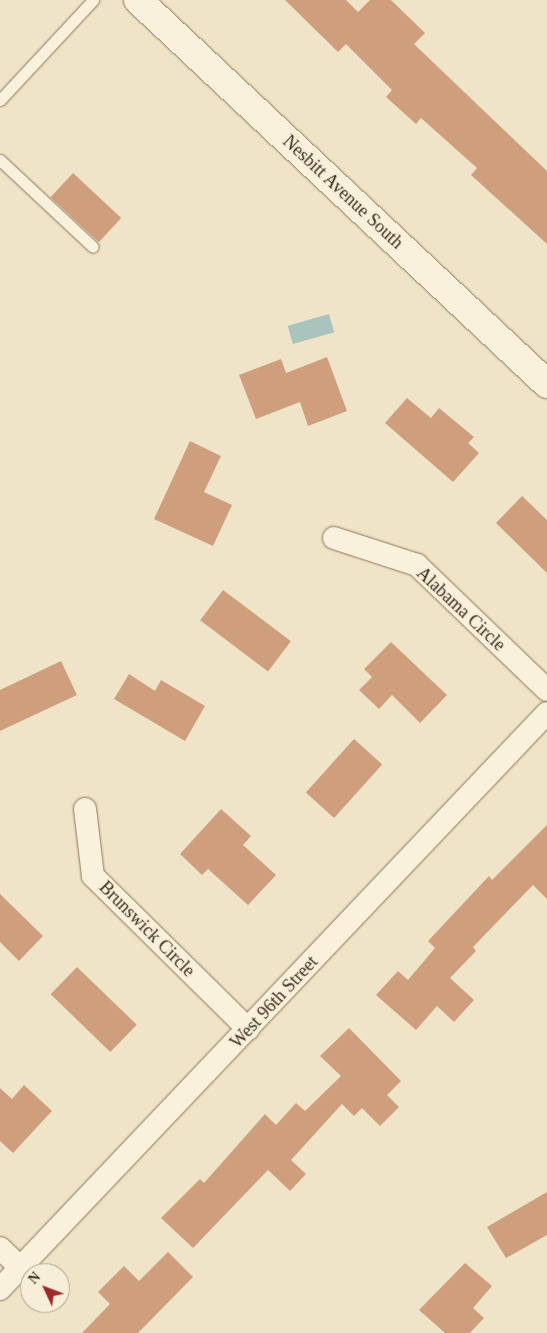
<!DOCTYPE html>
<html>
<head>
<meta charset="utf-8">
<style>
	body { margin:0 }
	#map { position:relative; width:547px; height:1333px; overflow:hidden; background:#f0e4c8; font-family:Georgia,serif }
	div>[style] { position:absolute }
	.water>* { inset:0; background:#a9c4bc; transform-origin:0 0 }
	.building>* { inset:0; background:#cf9f7d; transform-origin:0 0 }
	.roads { filter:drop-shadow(0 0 1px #8d765c) drop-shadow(0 0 1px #8d765c) }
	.lane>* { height:11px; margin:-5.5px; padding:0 5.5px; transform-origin:5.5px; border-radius:5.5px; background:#faf1dc }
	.street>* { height:22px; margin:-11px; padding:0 11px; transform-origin:11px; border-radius:11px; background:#faf1dc }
	.secondary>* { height:28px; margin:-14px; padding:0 14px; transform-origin:14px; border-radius:14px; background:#faf1dc }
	span { translate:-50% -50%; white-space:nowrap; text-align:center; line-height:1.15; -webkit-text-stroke:4.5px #f7eed8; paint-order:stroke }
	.street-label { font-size:18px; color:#3d2e20 }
	.north { position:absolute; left:20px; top:1263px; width:50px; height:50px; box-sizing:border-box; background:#f7eed8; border:1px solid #ada18e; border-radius:50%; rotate:313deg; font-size:14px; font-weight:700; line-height:20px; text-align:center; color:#3d2e20 }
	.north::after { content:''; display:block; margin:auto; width:18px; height:22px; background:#9e2a2b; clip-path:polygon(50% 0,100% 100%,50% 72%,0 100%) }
</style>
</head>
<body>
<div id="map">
	<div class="water">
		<div style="left:329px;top:314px;width:19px;height:43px;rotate:74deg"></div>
	</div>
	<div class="building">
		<div style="clip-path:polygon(285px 0,346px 0,358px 12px,370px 0,391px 0,425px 33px,414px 44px,547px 171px,547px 244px,471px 175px,477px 168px,421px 118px,416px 124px,386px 97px,392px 90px,346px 44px,338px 52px)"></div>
		<div style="left:73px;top:173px;width:66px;height:33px;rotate:43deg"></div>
		<div style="clip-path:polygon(327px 357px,347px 411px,308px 426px,300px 402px,256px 419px,239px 375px,281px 359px,286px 373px)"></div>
		<div style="clip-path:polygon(407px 398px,431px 418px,439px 408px,474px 437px,468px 443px,479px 453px,453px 482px,385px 423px)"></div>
		<div style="clip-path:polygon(190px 441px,221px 456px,204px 492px,232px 505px,213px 546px,154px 519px)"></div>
		<div style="clip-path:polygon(522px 496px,547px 520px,547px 573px,496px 523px)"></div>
		<div style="left:223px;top:590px;width:85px;height:38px;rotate:37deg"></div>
		<div style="clip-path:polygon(391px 642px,447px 695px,420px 723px,392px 695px,379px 709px,359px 690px,372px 677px,364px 669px)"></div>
		<div style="clip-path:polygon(61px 661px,77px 695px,0 731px,0 690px)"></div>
		<div style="clip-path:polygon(129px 674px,155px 691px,161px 680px,205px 706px,185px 741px,114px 699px)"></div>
		<div style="left:354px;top:739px;width:38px;height:72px;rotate:42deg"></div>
		<div style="clip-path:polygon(221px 809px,251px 836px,243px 845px,276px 875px,248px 905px,208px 869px,202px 875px,180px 854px)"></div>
		<div style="clip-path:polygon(547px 825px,547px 899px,533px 885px,473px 947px,476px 951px,450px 978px,474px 1000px,454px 1022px,437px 1006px,416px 1030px,376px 995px,398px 971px,408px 980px,435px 948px,428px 941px,489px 876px,492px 880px)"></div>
		<div style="clip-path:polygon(0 894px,43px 936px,19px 961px,0 942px)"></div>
		<div style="left:77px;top:967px;width:83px;height:38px;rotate:44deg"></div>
		<div style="clip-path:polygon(349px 1028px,401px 1081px,387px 1095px,399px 1107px,380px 1126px,362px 1108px,354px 1116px,342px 1104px,291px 1160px,306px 1174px,290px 1191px,268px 1170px,193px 1248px,161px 1218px,200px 1179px,204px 1183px,265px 1114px,276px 1125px,296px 1103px,305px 1111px,341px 1076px,320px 1056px)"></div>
		<div style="clip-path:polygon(24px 1085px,52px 1111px,13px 1153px,0 1141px,0 1088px,12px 1099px)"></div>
		<div style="clip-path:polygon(547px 1192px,547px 1235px,506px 1258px,487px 1227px)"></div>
		<div style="clip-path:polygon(168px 1252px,193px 1277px,138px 1333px,82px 1333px,110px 1304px,98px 1292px,124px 1266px,139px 1281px)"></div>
		<div style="clip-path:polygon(465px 1263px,492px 1286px,473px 1308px,484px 1318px,470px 1333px,445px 1333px,419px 1310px)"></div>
	</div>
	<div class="roads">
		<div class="lane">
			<div style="left:0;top:100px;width:137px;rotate:-47.1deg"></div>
			<div style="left:0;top:160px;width:127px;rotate:43.1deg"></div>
		</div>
		<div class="street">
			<div style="left:334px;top:538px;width:87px;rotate:18deg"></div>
			<div style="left:417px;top:565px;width:180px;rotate:43.9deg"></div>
			<div style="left:85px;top:809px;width:67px;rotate:83.2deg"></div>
			<div style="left:93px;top:876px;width:218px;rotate:44.6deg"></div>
			<div style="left:0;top:1248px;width:29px;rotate:44deg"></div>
			<div style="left:0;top:1289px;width:794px;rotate:-46.48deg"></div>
		</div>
		<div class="secondary">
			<div style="left:138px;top:0;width:561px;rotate:43.19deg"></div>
		</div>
	</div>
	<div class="street-label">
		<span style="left:343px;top:192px;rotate:43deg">Nesbitt Avenue South</span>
		<span style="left:461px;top:609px;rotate:43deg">Alabama Circle</span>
		<span style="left:147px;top:929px;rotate:45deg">Brunswick Circle</span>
		<span style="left:274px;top:1002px;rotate:-47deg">West 96th Street</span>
	</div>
	<div class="north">N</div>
</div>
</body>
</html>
